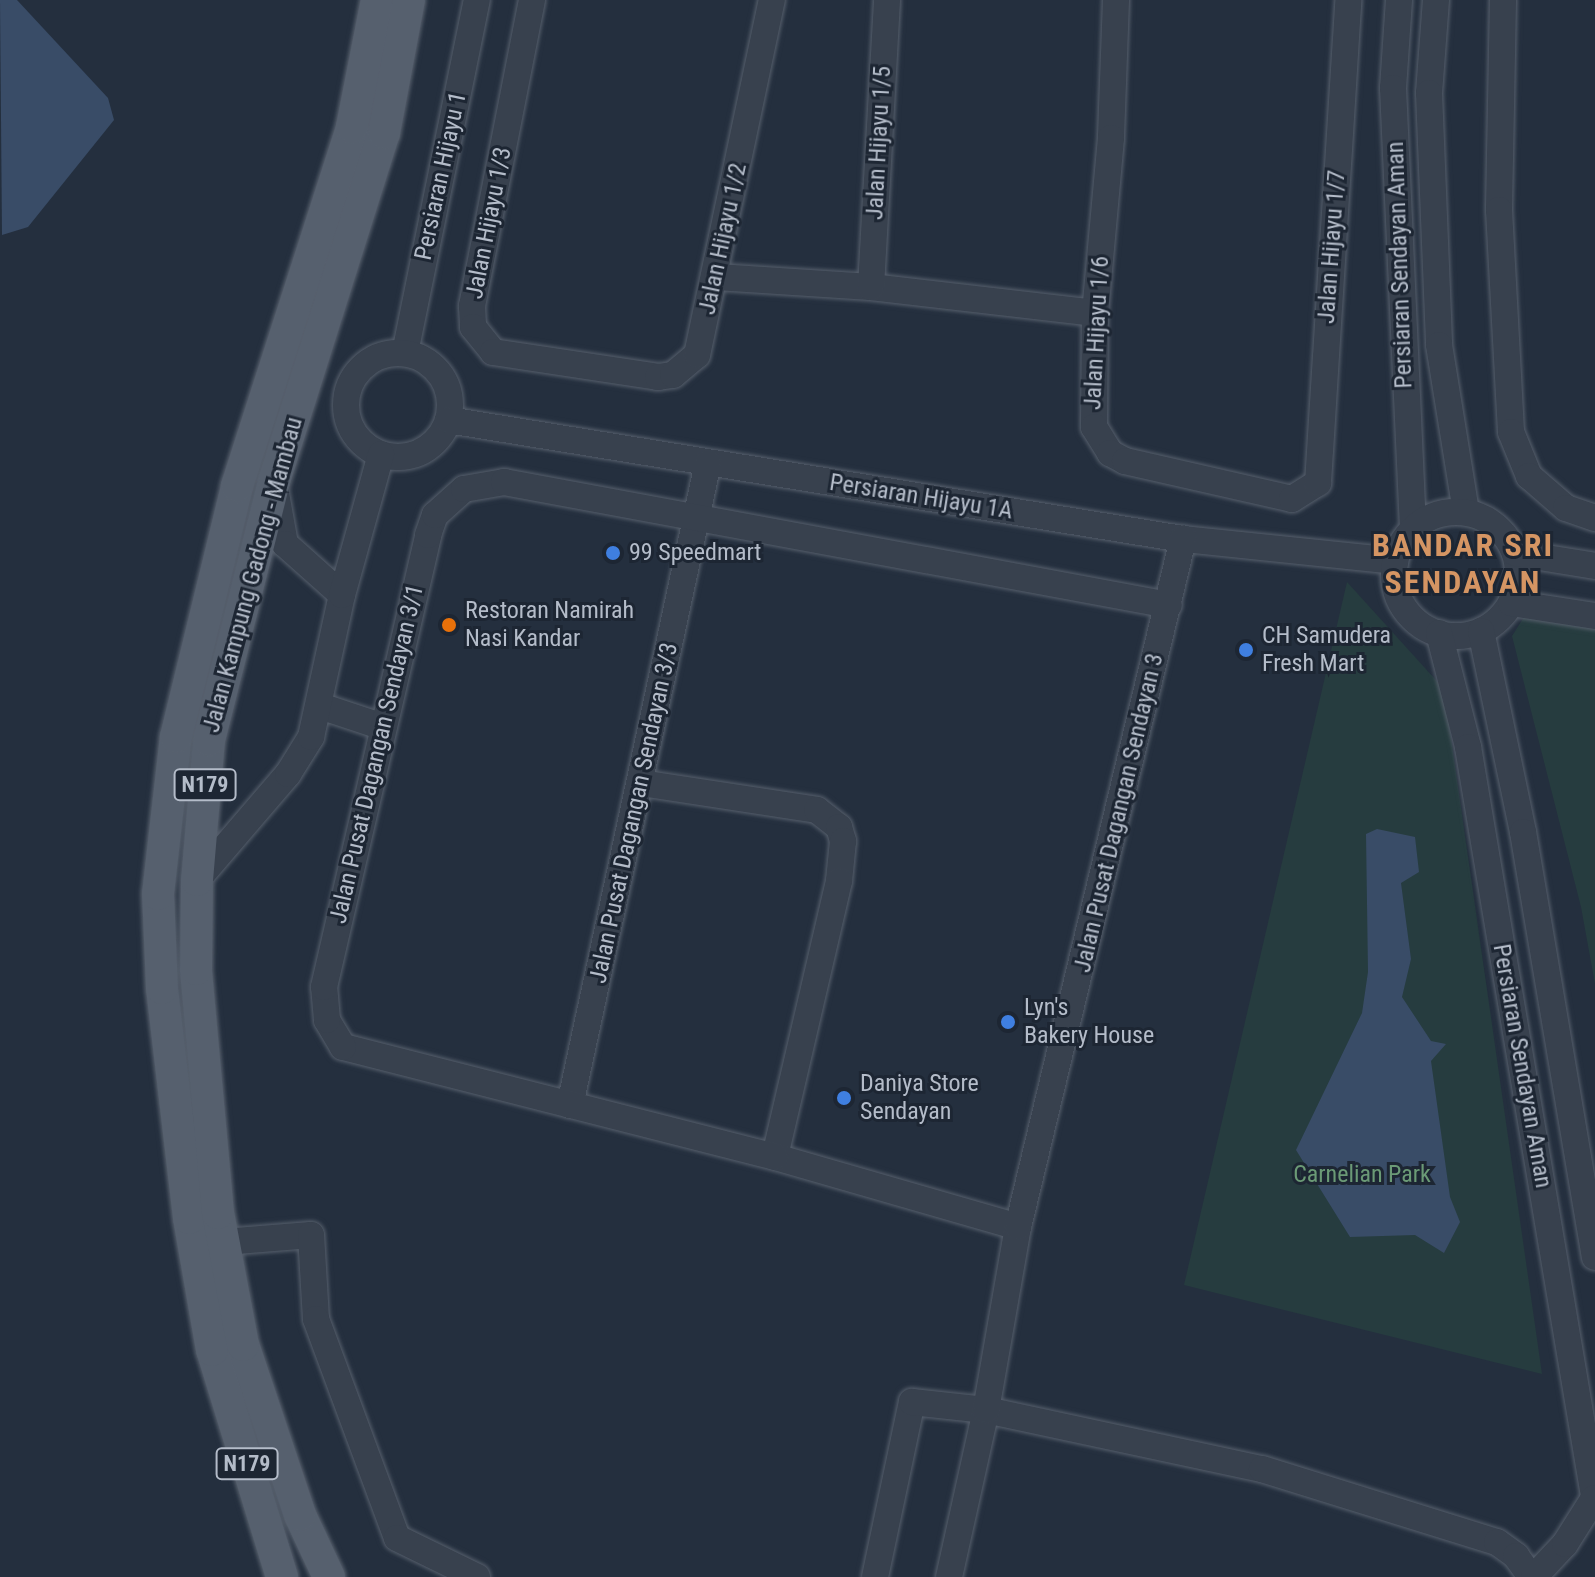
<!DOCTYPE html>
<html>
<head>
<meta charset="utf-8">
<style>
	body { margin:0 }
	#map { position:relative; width:1595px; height:1577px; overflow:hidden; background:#242f3e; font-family:"Roboto Condensed",sans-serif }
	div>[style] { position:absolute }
	.green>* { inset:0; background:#263c3f }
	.water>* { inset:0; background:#394c67 }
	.roads { filter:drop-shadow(0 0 2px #565f6c) drop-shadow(0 0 2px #565f6c) }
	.minor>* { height:26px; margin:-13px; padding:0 13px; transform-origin:13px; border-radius:13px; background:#38414e }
	.minor>.ring { margin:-13px; padding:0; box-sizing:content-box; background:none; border:26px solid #38414e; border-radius:50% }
	.major>* { height:32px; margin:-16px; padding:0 16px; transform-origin:16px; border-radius:16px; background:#56606e }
	.dots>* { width:22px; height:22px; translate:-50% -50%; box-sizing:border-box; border:4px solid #1d2633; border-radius:50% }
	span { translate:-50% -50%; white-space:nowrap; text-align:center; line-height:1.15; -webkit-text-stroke:6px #1d2633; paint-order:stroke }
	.shield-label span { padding:2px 6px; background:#1d2633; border:2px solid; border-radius:6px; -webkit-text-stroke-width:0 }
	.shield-label { font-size:22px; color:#b4bcc9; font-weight:700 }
	.street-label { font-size:24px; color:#b4bcc9 }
	.poi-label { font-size:24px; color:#b4bcc9 }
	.left { translate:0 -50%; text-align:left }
	.park-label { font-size:24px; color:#6b9a76 }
	.district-label { font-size:32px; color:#d59563; font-weight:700; letter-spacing:2px }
</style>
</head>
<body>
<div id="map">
	<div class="green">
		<div style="clip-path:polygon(1347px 582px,1444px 689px,1542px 1374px,1184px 1285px)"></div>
		<div style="clip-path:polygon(1535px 600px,1595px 609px,1595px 984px,1581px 907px,1512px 636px)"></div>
	</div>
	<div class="water">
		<div style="clip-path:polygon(0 0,17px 0,108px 98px,114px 120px,28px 227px,2px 235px)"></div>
		<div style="clip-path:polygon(1377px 829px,1415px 837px,1419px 872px,1401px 883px,1411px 959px,1402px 997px,1431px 1041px,1446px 1044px,1431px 1061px,1450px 1197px,1460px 1222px,1444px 1253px,1415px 1235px,1350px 1237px,1296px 1150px,1362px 1013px,1368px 972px,1366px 834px)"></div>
	</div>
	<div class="roads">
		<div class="minor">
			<div style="left:532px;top:0;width:312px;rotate:101.1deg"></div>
			<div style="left:472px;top:306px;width:21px;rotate:87deg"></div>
			<div style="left:473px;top:327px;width:32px;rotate:51deg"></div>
			<div style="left:493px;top:352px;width:167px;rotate:8.6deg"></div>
			<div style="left:658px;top:377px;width:15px;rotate:-8deg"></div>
			<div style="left:673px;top:375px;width:31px;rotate:-40deg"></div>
			<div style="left:697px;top:355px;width:363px;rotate:-78.1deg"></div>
			<div style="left:1116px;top:0;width:138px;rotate:92.1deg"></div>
			<div style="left:1111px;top:138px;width:176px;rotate:95.2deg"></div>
			<div style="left:1095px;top:313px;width:114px;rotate:90.5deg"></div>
			<div style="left:1094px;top:427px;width:31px;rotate:58deg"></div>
			<div style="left:1110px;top:453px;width:17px;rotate:28deg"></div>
			<div style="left:1125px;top:461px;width:171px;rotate:12.8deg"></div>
			<div style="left:1292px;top:499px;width:31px;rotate:-32deg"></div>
			<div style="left:1318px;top:483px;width:484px;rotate:-86.4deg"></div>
			<div style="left:1399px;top:0;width:88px;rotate:93.9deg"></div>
			<div style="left:1393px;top:88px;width:441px;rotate:87.4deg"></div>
			<div style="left:1436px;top:0;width:93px;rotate:94.3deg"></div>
			<div style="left:1429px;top:93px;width:252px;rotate:87.7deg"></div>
			<div style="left:1439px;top:345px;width:169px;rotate:80.8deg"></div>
			<div style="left:1503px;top:0;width:210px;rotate:91.1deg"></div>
			<div style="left:1499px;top:210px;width:222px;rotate:86.9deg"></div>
			<div style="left:1511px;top:432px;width:48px;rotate:67.8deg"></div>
			<div style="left:1529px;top:476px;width:49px;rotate:40.9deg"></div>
			<div style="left:1566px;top:508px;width:31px;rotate:19deg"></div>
			<div style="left:717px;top:277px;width:154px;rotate:3.7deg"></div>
			<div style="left:871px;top:287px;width:226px;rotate:6.6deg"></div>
			<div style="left:871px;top:287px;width:287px;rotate:-86.8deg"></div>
			<div style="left:405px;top:353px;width:360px;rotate:-78.5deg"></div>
			<div class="ring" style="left:346px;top:353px;width:78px;height:78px"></div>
			<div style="left:448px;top:420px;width:745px;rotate:9.2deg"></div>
			<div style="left:1183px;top:539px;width:213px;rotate:5.9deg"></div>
			<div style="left:275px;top:488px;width:57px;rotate:79.9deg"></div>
			<div style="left:285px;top:544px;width:76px;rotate:41.8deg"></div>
			<div class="ring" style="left:1394px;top:512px;width:98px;height:98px"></div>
			<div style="left:1515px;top:553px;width:81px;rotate:9.2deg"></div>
			<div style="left:1511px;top:603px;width:85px;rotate:8.8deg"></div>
			<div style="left:1481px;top:631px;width:205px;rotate:78.2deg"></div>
			<div style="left:1523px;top:832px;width:431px;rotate:80.4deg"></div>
			<div style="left:1439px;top:633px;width:118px;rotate:75.7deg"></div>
			<div style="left:1468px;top:747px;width:766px;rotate:80.45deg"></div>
			<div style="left:320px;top:706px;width:66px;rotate:18.4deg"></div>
			<div style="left:641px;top:783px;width:178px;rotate:8.7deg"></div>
			<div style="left:817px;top:810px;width:28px;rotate:38deg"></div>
			<div style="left:839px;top:827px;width:15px;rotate:74deg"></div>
			<div style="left:843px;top:841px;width:40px;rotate:95.7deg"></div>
			<div style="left:839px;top:881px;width:283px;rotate:103.1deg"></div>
			<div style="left:197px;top:880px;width:140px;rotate:-49.4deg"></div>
			<div style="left:288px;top:774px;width:44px;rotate:-58.1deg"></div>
			<div style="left:311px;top:737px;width:145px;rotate:-77.7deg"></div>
			<div style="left:342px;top:595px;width:146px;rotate:-74.5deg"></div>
			<div style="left:570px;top:1105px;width:657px;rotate:-77.87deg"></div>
			<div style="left:1018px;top:1227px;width:253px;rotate:-163.9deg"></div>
			<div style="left:775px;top:1157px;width:446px;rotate:-165.7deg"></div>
			<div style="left:343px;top:1047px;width:31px;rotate:-121deg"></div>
			<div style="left:327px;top:1020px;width:33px;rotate:-95deg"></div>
			<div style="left:324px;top:987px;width:464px;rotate:-77deg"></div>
			<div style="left:428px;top:535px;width:21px;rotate:-71deg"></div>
			<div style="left:435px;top:515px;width:39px;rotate:-42deg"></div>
			<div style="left:464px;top:489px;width:41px;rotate:-9.9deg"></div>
			<div style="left:504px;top:482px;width:676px;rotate:10.48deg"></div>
			<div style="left:224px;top:1242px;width:87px;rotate:-4.6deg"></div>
			<div style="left:311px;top:1235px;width:84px;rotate:86.6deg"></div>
			<div style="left:316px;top:1319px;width:233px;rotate:69.7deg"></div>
			<div style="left:397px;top:1538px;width:89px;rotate:26deg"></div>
			<div style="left:875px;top:1577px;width:179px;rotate:-78.1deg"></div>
			<div style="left:912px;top:1402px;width:74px;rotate:6.2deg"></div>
			<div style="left:986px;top:1410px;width:282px;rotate:12.1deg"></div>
			<div style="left:1262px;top:1469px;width:246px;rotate:17.3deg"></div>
			<div style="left:1497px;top:1542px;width:24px;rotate:36deg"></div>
			<div style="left:1516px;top:1556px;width:26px;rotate:54deg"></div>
			<div style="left:949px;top:1577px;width:171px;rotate:-77.5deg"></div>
			<div style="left:986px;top:1410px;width:186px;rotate:-80.1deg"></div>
			<div style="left:1018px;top:1227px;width:708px;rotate:-76.51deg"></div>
			<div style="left:1534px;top:1577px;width:45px;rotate:-46.8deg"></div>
			<div style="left:1565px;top:1544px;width:54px;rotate:-57.8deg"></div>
		</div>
		<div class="major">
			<div style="left:282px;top:1577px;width:238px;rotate:-107.1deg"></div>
			<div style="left:212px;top:1350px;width:134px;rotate:-99.9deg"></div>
			<div style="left:189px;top:1218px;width:232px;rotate:-96.7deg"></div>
			<div style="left:162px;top:988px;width:94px;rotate:-92.4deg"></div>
			<div style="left:158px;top:894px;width:158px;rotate:-83.5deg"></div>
			<div style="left:176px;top:737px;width:258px;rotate:-76.3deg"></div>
			<div style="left:237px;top:486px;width:377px;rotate:-72.2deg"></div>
			<div style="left:352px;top:127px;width:129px;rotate:-78.9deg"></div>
			<div style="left:329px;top:1577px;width:68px;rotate:-115.1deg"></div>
			<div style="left:300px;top:1515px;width:179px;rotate:-108.5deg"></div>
			<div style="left:243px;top:1345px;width:134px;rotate:-100.7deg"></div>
			<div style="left:218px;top:1213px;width:245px;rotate:-95.2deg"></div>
			<div style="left:196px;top:969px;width:89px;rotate:-89.4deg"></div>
			<div style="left:197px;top:880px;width:141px;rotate:-85.1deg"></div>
			<div style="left:209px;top:740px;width:267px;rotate:-75.9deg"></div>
			<div style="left:274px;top:481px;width:365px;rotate:-72.5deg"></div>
			<div style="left:384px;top:133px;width:135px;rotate:-79.4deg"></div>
		</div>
	</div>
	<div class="dots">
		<div style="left:613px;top:553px;background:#3f7fe0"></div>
		<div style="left:449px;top:625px;background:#e8710a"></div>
		<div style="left:1246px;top:650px;background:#3f7fe0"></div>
		<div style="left:1008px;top:1022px;background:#3f7fe0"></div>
		<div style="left:844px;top:1098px;background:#3f7fe0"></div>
	</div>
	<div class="shield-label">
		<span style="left:205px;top:785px">N179</span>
		<span style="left:247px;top:1464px">N179</span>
	</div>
	<div class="street-label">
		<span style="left:879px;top:143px;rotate:-87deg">Jalan Hijayu 1/5</span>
		<span style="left:441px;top:176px;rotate:-78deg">Persiaran Hijayu 1</span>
		<span style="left:489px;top:223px;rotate:-79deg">Jalan Hijayu 1/3</span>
		<span style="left:723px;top:239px;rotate:-78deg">Jalan Hijayu 1/2</span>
		<span style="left:1332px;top:247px;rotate:-86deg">Jalan Hijayu 1/7</span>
		<span style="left:1400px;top:265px;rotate:-92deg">Persiaran Sendayan Aman</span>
		<span style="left:1097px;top:333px;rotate:-87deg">Jalan Hijayu 1/6</span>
		<span style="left:921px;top:497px;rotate:9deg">Persiaran Hijayu 1A</span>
		<span style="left:253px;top:575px;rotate:-75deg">Jalan Kampung Gadong - Mambau</span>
		<span style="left:377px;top:754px;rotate:-77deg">Jalan Pusat Dagangan Sendayan 3/1</span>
		<span style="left:634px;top:813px;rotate:-78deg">Jalan Pusat Dagangan Sendayan 3/3</span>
		<span style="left:1119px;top:813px;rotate:-77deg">Jalan Pusat Dagangan Sendayan 3</span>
		<span style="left:1522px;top:1066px;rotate:80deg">Persiaran Sendayan Aman</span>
	</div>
	<div class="poi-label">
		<span class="left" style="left:629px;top:553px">99 Speedmart</span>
		<span class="left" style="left:465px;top:625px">Restoran Namirah<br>Nasi Kandar</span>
		<span class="left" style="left:1262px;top:650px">CH Samudera<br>Fresh Mart</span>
		<span class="left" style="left:1024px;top:1022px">Lyn's<br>Bakery House</span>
		<span class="left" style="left:860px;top:1098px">Daniya Store<br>Sendayan</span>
	</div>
	<div class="park-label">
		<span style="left:1362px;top:1175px">Carnelian Park</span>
	</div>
	<div class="district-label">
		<span style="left:1463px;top:564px">BANDAR SRI<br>SENDAYAN</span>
	</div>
</div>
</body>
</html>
